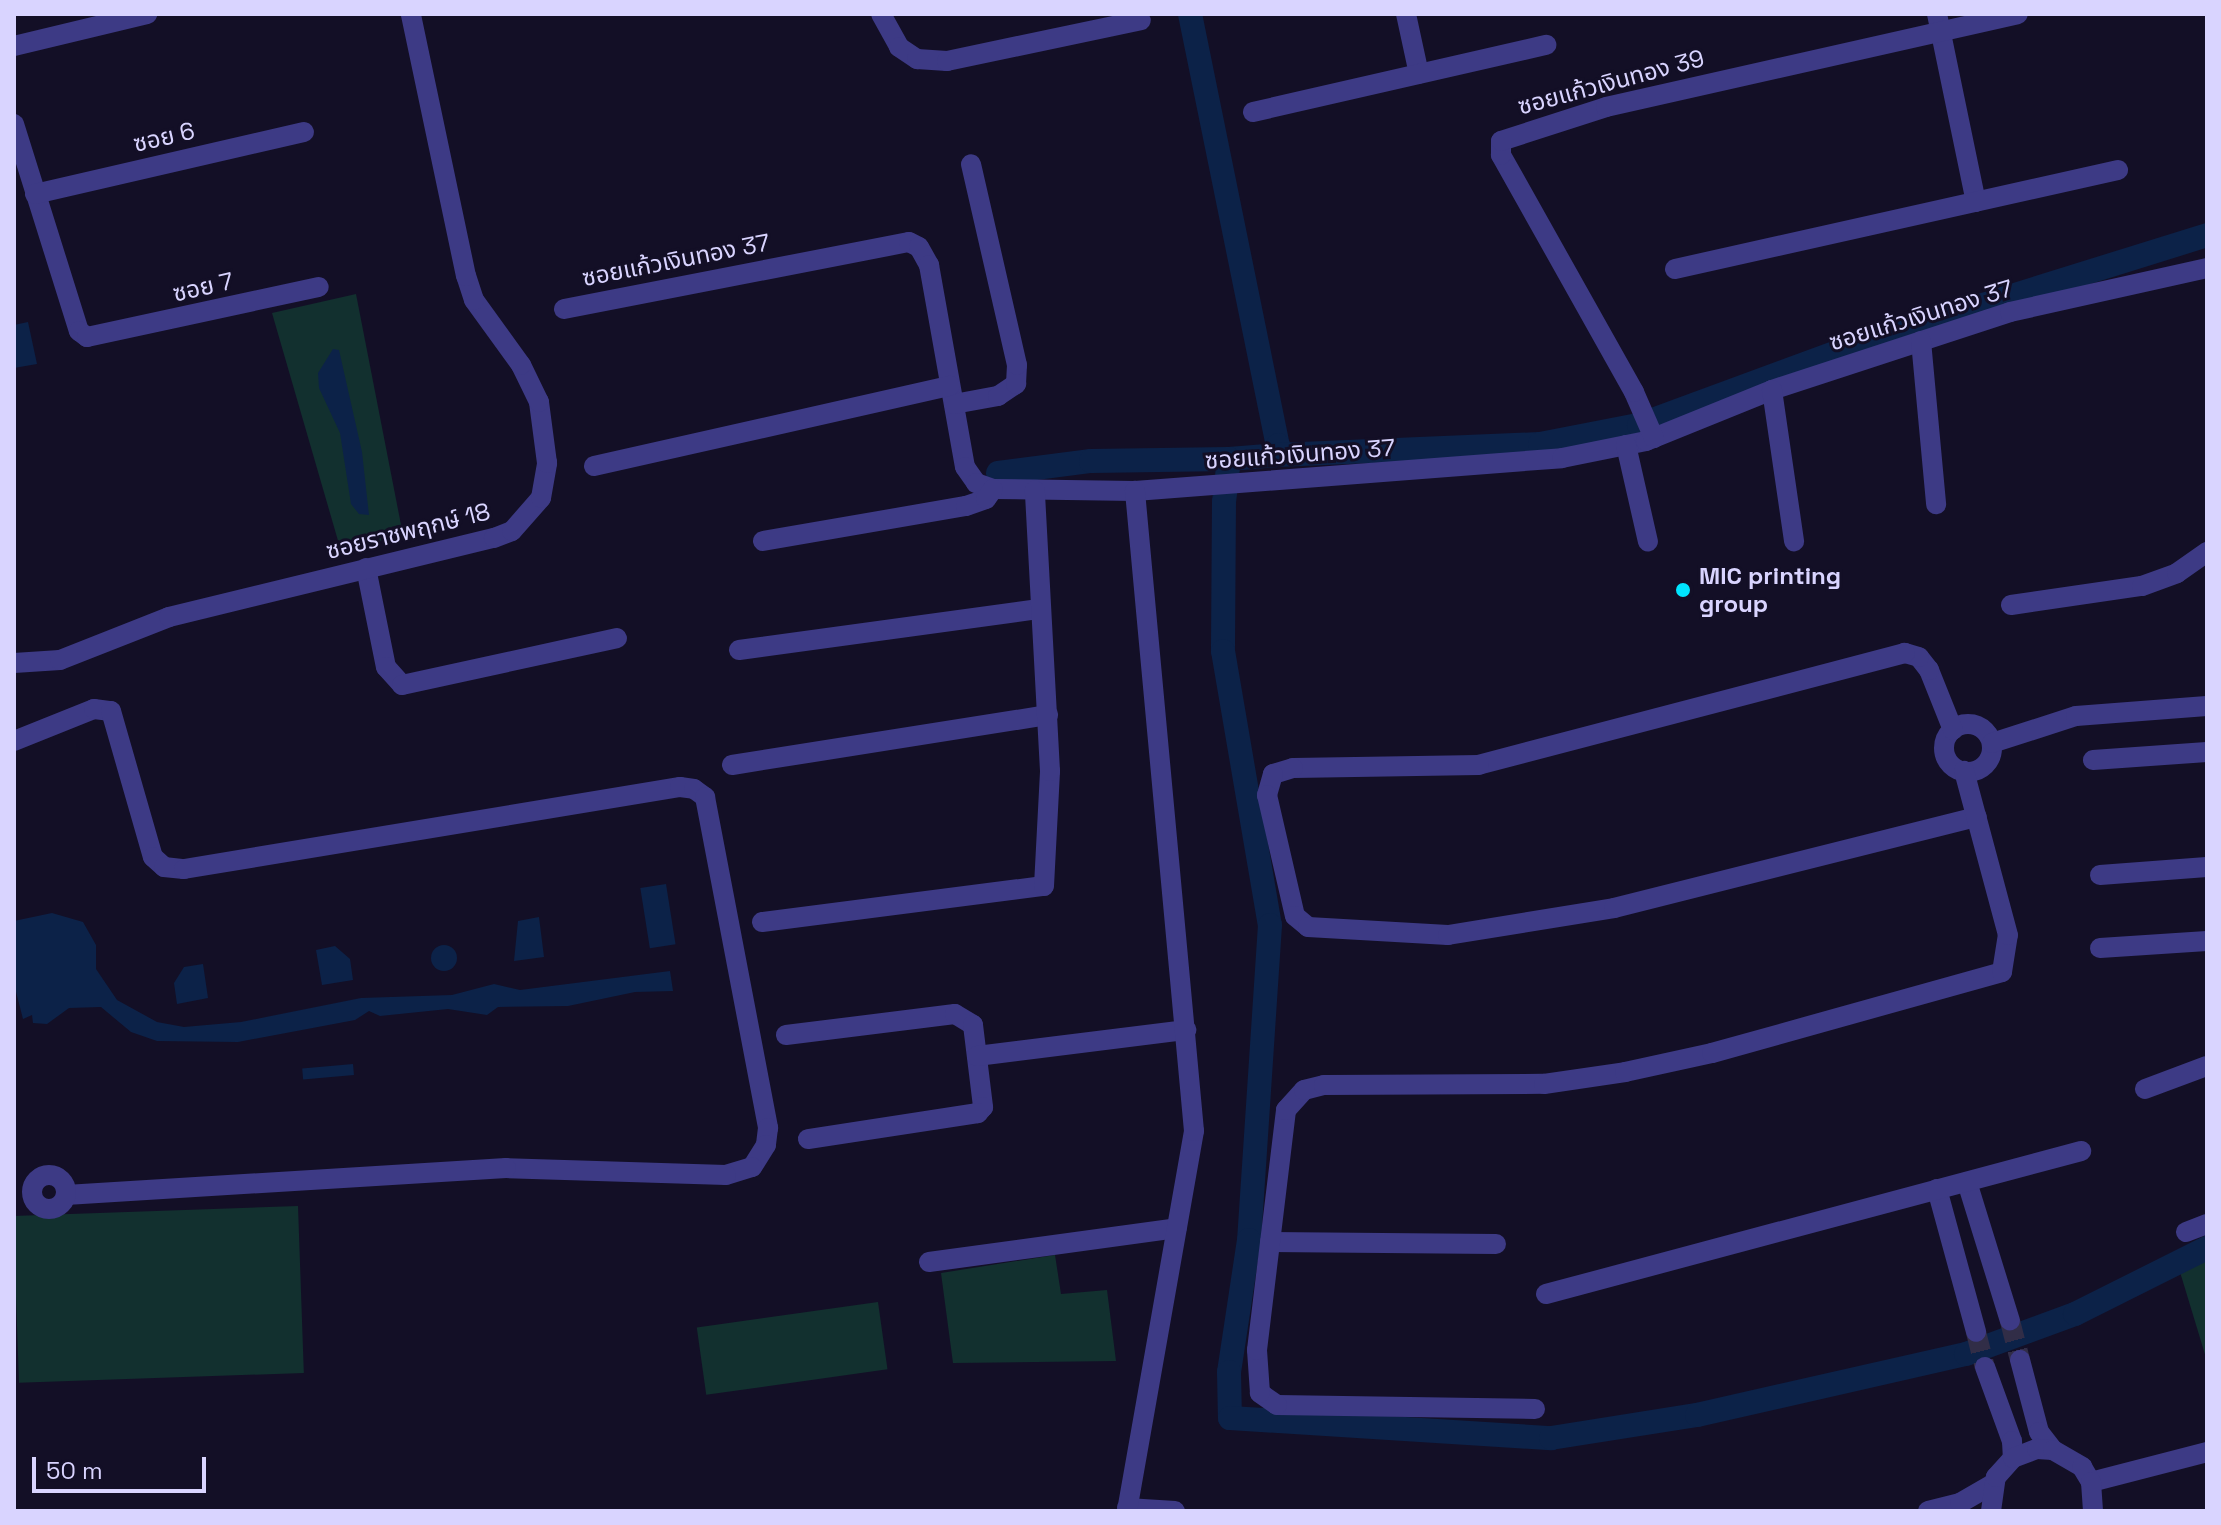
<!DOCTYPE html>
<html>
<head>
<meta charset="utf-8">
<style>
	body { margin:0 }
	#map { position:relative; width:2221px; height:1525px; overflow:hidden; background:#130f26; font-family:"Space Grotesk","Noto Sans Thai",sans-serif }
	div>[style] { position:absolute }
	.green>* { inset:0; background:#12302f; transform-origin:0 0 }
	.water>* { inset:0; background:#0c2248; transform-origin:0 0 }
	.round { border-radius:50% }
	.canal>* { height:24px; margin:-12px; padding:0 12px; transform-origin:12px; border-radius:12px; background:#0c2248 }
	.minor-tunnel>* { height:20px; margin-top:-10px; transform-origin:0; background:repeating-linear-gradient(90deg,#312d47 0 20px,transparent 0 30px) }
	.minor>* { height:20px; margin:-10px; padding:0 10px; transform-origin:10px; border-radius:10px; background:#3d3a85 }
	.minor>.ring { margin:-10px; padding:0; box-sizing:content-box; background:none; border:20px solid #3d3a85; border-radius:50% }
	.dots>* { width:22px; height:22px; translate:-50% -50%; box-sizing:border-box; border:4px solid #130f26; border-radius:50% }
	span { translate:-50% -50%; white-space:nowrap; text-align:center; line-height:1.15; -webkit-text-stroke:6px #130f26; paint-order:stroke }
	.street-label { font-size:24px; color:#d9d4ff }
	.poi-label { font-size:24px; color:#d9d4ff; font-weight:700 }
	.left { translate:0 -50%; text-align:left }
	.frame { position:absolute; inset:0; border:16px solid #d9d4ff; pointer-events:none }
	.scale { position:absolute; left:32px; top:1457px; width:174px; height:36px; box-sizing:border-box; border:4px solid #d9d4ff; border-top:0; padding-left:10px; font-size:24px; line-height:28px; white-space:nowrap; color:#d9d4ff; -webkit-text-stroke:6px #130f26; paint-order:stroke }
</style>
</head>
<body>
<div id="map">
	<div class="green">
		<div style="clip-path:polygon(356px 294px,403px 535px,341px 551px,272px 313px)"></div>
		<div style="left:298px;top:1206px;width:167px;height:285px;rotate:88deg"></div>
		<div style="clip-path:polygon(1055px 1255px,1061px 1294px,1107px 1290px,1116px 1361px,953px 1363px,941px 1273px)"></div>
		<div style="clip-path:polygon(2207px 1260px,2207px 1361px,2180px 1272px)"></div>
		<div style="left:878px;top:1302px;width:68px;height:183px;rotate:82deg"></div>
	</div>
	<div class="water">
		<div style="clip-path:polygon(28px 322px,37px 364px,14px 368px,14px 325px)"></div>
		<div style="clip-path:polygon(333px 349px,339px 350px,362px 452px,369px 515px,359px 514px,351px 504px,340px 433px,319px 388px,318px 373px)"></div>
		<div style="left:666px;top:884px;width:61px;height:26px;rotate:81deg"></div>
		<div style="clip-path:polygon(52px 913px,83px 922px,96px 945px,96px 969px,117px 1000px,157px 1022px,184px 1027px,241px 1022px,361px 998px,452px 995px,494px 984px,520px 990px,670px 971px,673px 991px,635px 992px,568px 1006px,498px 1007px,487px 1015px,448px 1009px,380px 1016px,369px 1011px,355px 1020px,238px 1042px,157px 1041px,131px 1032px,101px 1007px,69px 1008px,47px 1024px,33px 1023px,32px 1015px,23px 1019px,14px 984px,14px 921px)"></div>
		<div style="clip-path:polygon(539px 917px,544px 957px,514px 961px,518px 921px)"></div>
		<div class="round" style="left:431px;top:945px;width:26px;height:26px"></div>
		<div style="clip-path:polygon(335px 946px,350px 959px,353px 980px,322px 985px,316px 950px)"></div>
		<div style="clip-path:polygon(203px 964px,208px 998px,177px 1004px,174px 983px,184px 967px)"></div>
		<div style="left:353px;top:1064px;width:11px;height:51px;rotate:85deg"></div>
	</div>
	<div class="canal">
		<div style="left:1190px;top:14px;width:440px;rotate:78.5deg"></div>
		<div style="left:1278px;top:445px;width:10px;rotate:96deg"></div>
		<div style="left:1277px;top:455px;width:48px;rotate:175.2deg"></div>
		<div style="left:1229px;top:459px;width:43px;rotate:96.6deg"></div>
		<div style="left:1224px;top:502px;width:149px;rotate:90.4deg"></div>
		<div style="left:1223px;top:651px;width:278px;rotate:80.3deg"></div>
		<div style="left:1270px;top:925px;width:316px;rotate:93.8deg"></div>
		<div style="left:1249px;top:1240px;width:134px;rotate:98.6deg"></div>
		<div style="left:1229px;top:1372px;width:46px;rotate:88.8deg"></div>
		<div style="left:1230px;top:1418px;width:322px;rotate:3.6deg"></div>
		<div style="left:1551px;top:1438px;width:148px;rotate:-9deg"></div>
		<div style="left:1697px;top:1415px;width:276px;rotate:-12.8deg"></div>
		<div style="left:1966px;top:1354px;width:116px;rotate:-20.2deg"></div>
		<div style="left:2075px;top:1314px;width:148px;rotate:-26.6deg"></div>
		<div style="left:1277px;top:455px;width:263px;rotate:-2.4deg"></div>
		<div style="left:1540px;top:444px;width:101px;rotate:-10.9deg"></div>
		<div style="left:1639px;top:425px;width:243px;rotate:-20.2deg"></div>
		<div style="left:1867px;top:341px;width:356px;rotate:-17.3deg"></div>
		<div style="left:998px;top:473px;width:94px;rotate:-7.4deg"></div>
		<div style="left:1091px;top:461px;width:138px;rotate:-0.8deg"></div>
	</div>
	<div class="minor-tunnel">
		<div style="left:2010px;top:1321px;width:40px;rotate:75.6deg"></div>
		<div style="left:1976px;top:1332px;width:36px;rotate:76deg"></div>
	</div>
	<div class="minor">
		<div style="left:881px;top:14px;width:38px;rotate:61deg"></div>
		<div style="left:899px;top:47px;width:22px;rotate:34deg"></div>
		<div style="left:917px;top:59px;width:30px;rotate:4deg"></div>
		<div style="left:947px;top:61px;width:198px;rotate:-11.9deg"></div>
		<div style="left:1406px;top:14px;width:61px;rotate:77.8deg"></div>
		<div style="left:1937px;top:14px;width:192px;rotate:78.3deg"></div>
		<div style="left:14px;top:46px;width:137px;rotate:-13.5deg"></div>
		<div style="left:1253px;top:112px;width:301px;rotate:-12.9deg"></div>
		<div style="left:14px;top:124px;width:217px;rotate:72.6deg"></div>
		<div style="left:79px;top:331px;width:10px;rotate:37deg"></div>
		<div style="left:87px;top:337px;width:237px;rotate:-12.2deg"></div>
		<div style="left:35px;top:194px;width:276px;rotate:-13deg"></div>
		<div style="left:1675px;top:269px;width:454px;rotate:-12.6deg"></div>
		<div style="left:564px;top:309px;width:351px;rotate:-11deg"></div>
		<div style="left:909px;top:242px;width:11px;rotate:27deg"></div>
		<div style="left:919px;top:247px;width:21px;rotate:61deg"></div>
		<div style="left:929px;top:265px;width:205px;rotate:79.9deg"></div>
		<div style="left:965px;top:467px;width:19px;rotate:55deg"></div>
		<div style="left:976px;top:483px;width:18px;rotate:19deg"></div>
		<div style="left:993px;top:489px;width:142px;rotate:0.8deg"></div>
		<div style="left:1135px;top:491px;width:428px;rotate:-4.4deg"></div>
		<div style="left:1562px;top:458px;width:86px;rotate:-11.4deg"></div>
		<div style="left:1646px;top:441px;width:136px;rotate:-22deg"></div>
		<div style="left:1772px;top:390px;width:250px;rotate:-18.1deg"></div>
		<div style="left:2010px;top:312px;width:202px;rotate:-12.6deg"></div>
		<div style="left:1921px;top:341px;width:164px;rotate:84.7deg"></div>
		<div style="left:1772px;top:390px;width:153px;rotate:81.7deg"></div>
		<div style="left:954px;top:404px;width:45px;rotate:-10.3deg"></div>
		<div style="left:998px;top:396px;width:22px;rotate:-34deg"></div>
		<div style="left:1016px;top:384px;width:19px;rotate:-87deg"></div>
		<div style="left:1017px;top:365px;width:206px;rotate:-102.9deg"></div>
		<div style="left:1654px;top:438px;width:50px;rotate:-113.5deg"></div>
		<div style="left:1634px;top:392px;width:272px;rotate:-119.3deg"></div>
		<div style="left:1501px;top:155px;width:14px;rotate:-90deg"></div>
		<div style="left:1501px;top:141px;width:110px;rotate:-17.9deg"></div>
		<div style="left:1606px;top:107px;width:422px;rotate:-12.7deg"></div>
		<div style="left:1626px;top:445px;width:99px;rotate:77.2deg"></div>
		<div style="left:594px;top:466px;width:365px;rotate:-12.7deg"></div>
		<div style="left:763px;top:541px;width:206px;rotate:-9.8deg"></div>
		<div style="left:966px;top:506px;width:21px;rotate:-19deg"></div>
		<div style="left:986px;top:499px;width:12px;rotate:-55deg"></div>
		<div style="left:366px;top:568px;width:101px;rotate:78.6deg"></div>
		<div style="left:386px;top:667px;width:24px;rotate:48deg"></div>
		<div style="left:402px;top:685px;width:220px;rotate:-12.3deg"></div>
		<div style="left:2011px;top:605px;width:132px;rotate:-8.3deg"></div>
		<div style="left:2142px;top:586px;width:37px;rotate:-20deg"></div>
		<div style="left:2177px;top:573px;width:37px;rotate:-35deg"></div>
		<div style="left:739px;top:650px;width:303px;rotate:-7.8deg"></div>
		<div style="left:14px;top:663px;width:46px;rotate:-3.7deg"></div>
		<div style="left:60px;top:660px;width:117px;rotate:-21.5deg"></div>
		<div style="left:169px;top:617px;width:334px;rotate:-13.7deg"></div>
		<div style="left:494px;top:538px;width:19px;rotate:-21deg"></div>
		<div style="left:512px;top:531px;width:44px;rotate:-48.7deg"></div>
		<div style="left:541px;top:498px;width:36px;rotate:-80deg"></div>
		<div style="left:547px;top:463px;width:62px;rotate:-97.5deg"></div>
		<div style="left:539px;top:402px;width:41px;rotate:-115.9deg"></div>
		<div style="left:521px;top:365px;width:80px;rotate:-125.9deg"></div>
		<div style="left:474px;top:300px;width:25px;rotate:-108deg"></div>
		<div style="left:466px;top:276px;width:268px;rotate:-101.9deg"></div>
		<div class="ring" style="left:1944px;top:724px;width:28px;height:28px"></div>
		<div style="left:1953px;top:730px;width:65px;rotate:-111.8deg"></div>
		<div style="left:1929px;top:670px;width:16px;rotate:-128deg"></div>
		<div style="left:1919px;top:657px;width:15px;rotate:-164deg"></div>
		<div style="left:1905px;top:653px;width:440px;rotate:165.3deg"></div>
		<div style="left:1479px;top:765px;width:186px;rotate:179.1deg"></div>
		<div style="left:1293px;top:768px;width:21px;rotate:163deg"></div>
		<div style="left:1273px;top:774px;width:22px;rotate:106deg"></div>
		<div style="left:1267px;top:795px;width:124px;rotate:77deg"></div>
		<div style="left:1295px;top:916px;width:17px;rotate:40deg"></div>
		<div style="left:1308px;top:927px;width:140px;rotate:3.3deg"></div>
		<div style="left:1448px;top:935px;width:168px;rotate:-9.2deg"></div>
		<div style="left:1614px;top:908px;width:374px;rotate:-14.1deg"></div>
		<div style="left:14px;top:741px;width:86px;rotate:-21.8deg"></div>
		<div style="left:94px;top:709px;width:17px;rotate:7deg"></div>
		<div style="left:111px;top:711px;width:152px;rotate:74deg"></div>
		<div style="left:153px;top:857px;width:15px;rotate:42deg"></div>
		<div style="left:164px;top:867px;width:20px;rotate:6deg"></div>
		<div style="left:184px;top:869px;width:503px;rotate:-9.39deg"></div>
		<div style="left:680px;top:787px;width:14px;rotate:8deg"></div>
		<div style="left:694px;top:789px;width:14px;rotate:36deg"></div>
		<div style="left:705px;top:797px;width:337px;rotate:79.2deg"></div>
		<div style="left:768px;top:1128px;width:17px;rotate:97deg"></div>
		<div style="left:766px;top:1145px;width:26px;rotate:122deg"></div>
		<div style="left:752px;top:1167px;width:27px;rotate:163deg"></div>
		<div style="left:726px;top:1175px;width:220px;rotate:-178.2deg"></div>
		<div style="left:506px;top:1168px;width:441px;rotate:176.5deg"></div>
		<div style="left:1992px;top:743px;width:88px;rotate:-17.8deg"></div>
		<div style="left:2076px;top:716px;width:131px;rotate:-4.4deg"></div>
		<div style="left:2093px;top:760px;width:114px;rotate:-4deg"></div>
		<div style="left:732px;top:765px;width:320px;rotate:-9deg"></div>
		<div style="left:2100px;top:875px;width:107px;rotate:-4.3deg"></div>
		<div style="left:762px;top:922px;width:284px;rotate:-7.3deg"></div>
		<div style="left:1044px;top:886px;width:115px;rotate:-87deg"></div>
		<div style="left:1050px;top:771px;width:281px;rotate:-93.1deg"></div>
		<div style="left:2100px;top:948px;width:107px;rotate:-3.7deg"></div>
		<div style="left:786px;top:1035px;width:170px;rotate:-7.1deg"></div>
		<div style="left:955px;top:1014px;width:21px;rotate:31deg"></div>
		<div style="left:973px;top:1025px;width:83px;rotate:83deg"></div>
		<div style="left:983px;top:1107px;width:8px;rotate:130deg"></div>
		<div style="left:978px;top:1113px;width:172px;rotate:171.3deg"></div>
		<div style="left:977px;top:1056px;width:211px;rotate:-7.1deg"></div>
		<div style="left:2145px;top:1089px;width:66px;rotate:-20.4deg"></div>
		<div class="ring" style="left:32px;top:1175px;width:14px;height:14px"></div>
		<div style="left:1967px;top:1182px;width:145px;rotate:72.8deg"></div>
		<div style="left:1937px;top:1189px;width:148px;rotate:74.7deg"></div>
		<div style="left:2186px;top:1232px;width:22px;rotate:-21deg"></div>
		<div style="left:1270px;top:1242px;width:226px;rotate:0.5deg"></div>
		<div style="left:929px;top:1262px;width:250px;rotate:-7.8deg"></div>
		<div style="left:1546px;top:1294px;width:554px;rotate:-14.96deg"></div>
		<div style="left:2020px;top:1360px;width:74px;rotate:75.2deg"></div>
		<div style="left:2039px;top:1432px;width:23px;rotate:52deg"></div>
		<div style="left:1985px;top:1367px;width:79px;rotate:70deg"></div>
		<div style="left:2012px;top:1441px;width:17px;rotate:87deg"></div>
		<div style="left:1535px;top:1409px;width:258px;rotate:-179.1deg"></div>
		<div style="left:1277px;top:1405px;width:21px;rotate:-145deg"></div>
		<div style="left:1260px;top:1393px;width:43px;rotate:-94deg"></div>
		<div style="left:1257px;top:1350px;width:242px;rotate:-83.1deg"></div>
		<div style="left:1286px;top:1110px;width:27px;rotate:-48deg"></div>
		<div style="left:1304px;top:1090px;width:21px;rotate:-14deg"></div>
		<div style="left:1324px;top:1085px;width:220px;rotate:-0.3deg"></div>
		<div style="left:1544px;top:1084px;width:82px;rotate:-8.4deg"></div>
		<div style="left:1625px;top:1072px;width:89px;rotate:-12.3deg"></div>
		<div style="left:1712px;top:1053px;width:301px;rotate:-15.6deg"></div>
		<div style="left:2002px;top:972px;width:37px;rotate:-81deg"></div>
		<div style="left:2008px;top:935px;width:170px;rotate:-105deg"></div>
		<div style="left:2091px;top:1482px;width:120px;rotate:-14.5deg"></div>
		<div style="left:1127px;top:1508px;width:48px;rotate:3.6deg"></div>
		<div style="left:1127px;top:1511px;width:386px;rotate:-80deg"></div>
		<div style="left:1194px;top:1131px;width:643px;rotate:-95.27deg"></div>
		<div style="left:1928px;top:1511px;width:33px;rotate:-14deg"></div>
		<div style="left:1960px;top:1503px;width:39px;rotate:-30deg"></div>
		<div style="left:1991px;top:1511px;width:34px;rotate:-82deg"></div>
		<div style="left:1996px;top:1477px;width:25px;rotate:-48deg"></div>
		<div style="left:2013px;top:1458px;width:26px;rotate:-21deg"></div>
		<div style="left:2037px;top:1449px;width:16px;rotate:4deg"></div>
		<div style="left:2053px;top:1450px;width:34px;rotate:30deg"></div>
		<div style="left:2082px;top:1467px;width:17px;rotate:59deg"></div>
		<div style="left:2091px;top:1482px;width:29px;rotate:86deg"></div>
	</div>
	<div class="dots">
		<div style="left:1683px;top:590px;background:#00e5ff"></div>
	</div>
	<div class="street-label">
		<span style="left:1611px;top:82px;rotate:-15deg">ซอยแก้วเงินทอง 39</span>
		<span style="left:164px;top:137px;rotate:-13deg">ซอย 6</span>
		<span style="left:676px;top:260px;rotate:-11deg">ซอยแก้วเงินทอง 37</span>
		<span style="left:203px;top:287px;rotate:-13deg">ซอย 7</span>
		<span style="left:1921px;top:315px;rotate:-17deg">ซอยแก้วเงินทอง 37</span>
		<span style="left:1300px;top:454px;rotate:-4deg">ซอยแก้วเงินทอง 37</span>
		<span style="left:408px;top:531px;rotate:-14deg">ซอยราชพฤกษ์ 18</span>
	</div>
	<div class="poi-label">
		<span class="left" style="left:1699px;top:590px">MIC printing<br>group</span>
	</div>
	<div class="frame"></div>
	<div class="scale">50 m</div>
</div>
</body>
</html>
